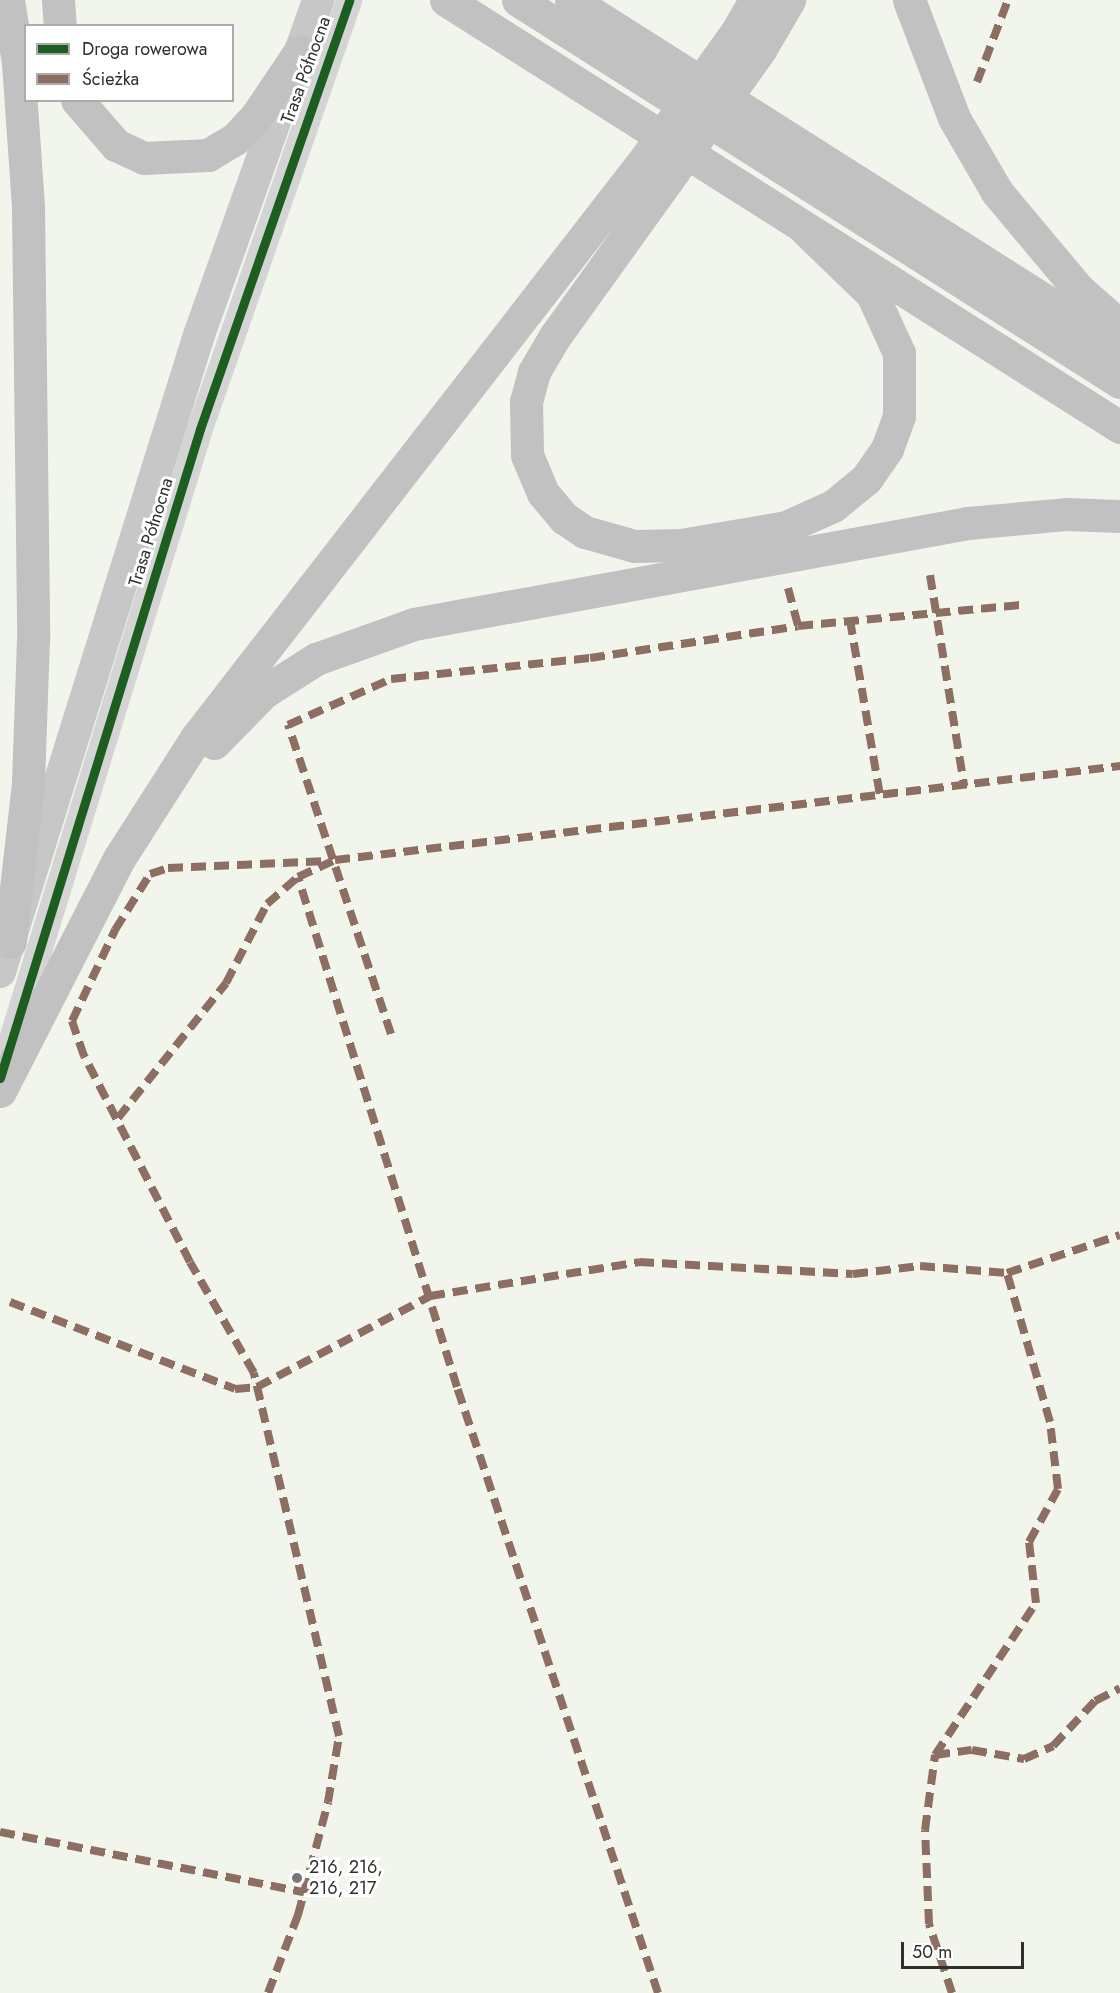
<!DOCTYPE html>
<html>
<head>
<meta charset="utf-8">
<style>
	body { margin:0 }
	#map { position:relative; width:1120px; height:1993px; overflow:hidden; background:#fff; font-family:Jost,sans-serif }
	div>[style] { position:absolute }
	.green>* { inset:0; background:#f1f5ec }
	.minor>* { height:26px; margin:-13px; padding:0 13px; transform-origin:13px; border-radius:13px; background:#d4d4d4 }
	.major>* { height:32px; margin:-16px; padding:0 16px; transform-origin:16px; border-radius:16px; background:#c7c7c7 }
	.highway>* { height:33px; margin:-16.5px; padding:0 16.5px; transform-origin:16.5px; border-radius:16.5px; background:#c1c1c1 }
	.highway-bridge>* { height:33px; margin:-16.5px; padding:0 16.5px; transform-origin:16.5px; border-radius:16.5px; background:#c1c1c1 }
	.quiet>* { height:8px; margin-top:-4px; transform-origin:0; background:repeating-linear-gradient(90deg,#8d6e63 0 15px,transparent 0 23px) }
	.cycleway>* { height:9px; margin:-4.5px; padding:0 4.5px; transform-origin:4.5px; border-radius:4.5px; background:#1b5e20 }
	.dots>* { width:16px; height:16px; translate:-50% -50%; box-sizing:border-box; border:3px solid #fff; border-radius:50% }
	span { translate:-50% -50%; white-space:nowrap; text-align:center; line-height:1.15; -webkit-text-stroke:6px #fff; paint-order:stroke }
	.street-label { font-size:18px; color:#2f2f2f }
	.poi-label { font-size:18px; color:#2f2f2f }
	.left { translate:0 -50%; text-align:left }
	.legend { position:absolute; left:24px; top:24px; width:210px; height:78px; box-sizing:border-box; background:#fff; border:2px solid #acacac; margin:0; padding:8px 10px; list-style:none; font-size:18px; color:#2f2f2f }
	.legend li { display:flex; align-items:center; gap:12px; height:30px }
	.legend b { width:30px; border:2px solid #acacac }
	.scale { position:absolute; left:901px; top:1942px; width:123px; height:27px; box-sizing:border-box; border:3px solid #2f2f2f; border-top:0; padding-left:8px; font-size:18px; line-height:21px; white-space:nowrap; color:#2f2f2f; -webkit-text-stroke:4px #fff; paint-order:stroke }
</style>
</head>
<body>
<div id="map">
	<div class="green">
		<div style="clip-path:polygon(evenodd,0 0,1120px 0,1120px 1993px,0 1993px,0 0,26px 26px,232px 26px,232px 100px,26px 100px,26px 26px)"></div>
	</div>
	<div class="minor">
		<div style="left:8px;top:1052px;width:652px;rotate:-72.87deg"></div>
		<div style="left:200px;top:429px;width:454px;rotate:-70.8deg"></div>
	</div>
	<div class="major">
		<div style="left:0;top:972px;width:667px;rotate:-72.65deg"></div>
		<div style="left:199px;top:335px;width:356px;rotate:-70.4deg"></div>
	</div>
	<div class="highway">
		<div style="left:8px;top:0;width:64px;rotate:81deg"></div>
		<div style="left:18px;top:63px;width:144px;rotate:86deg"></div>
		<div style="left:28px;top:207px;width:432px;rotate:89.3deg"></div>
		<div style="left:33px;top:639px;width:144px;rotate:92deg"></div>
		<div style="left:28px;top:783px;width:160px;rotate:96.5deg"></div>
		<div style="left:58px;top:0;width:26px;rotate:86deg"></div>
		<div style="left:446px;top:0;width:798px;rotate:32.36deg"></div>
		<div style="left:518px;top:0;width:713px;rotate:32.4deg"></div>
		<div style="left:571px;top:0;width:650px;rotate:32.37deg"></div>
		<div style="left:909px;top:0;width:126px;rotate:69.1deg"></div>
		<div style="left:954px;top:118px;width:86px;rotate:59.8deg"></div>
		<div style="left:997px;top:192px;width:128px;rotate:50.1deg"></div>
		<div style="left:1079px;top:290px;width:55px;rotate:41.3deg"></div>
		<div style="left:736px;top:33px;width:38px;rotate:-60deg"></div>
		<div style="left:761px;top:48px;width:56px;rotate:-59.7deg"></div>
		<div style="left:77px;top:100px;width:60px;rotate:49.1deg"></div>
		<div style="left:116px;top:145px;width:31px;rotate:25deg"></div>
		<div style="left:144px;top:158px;width:64px;rotate:-2.7deg"></div>
		<div style="left:208px;top:155px;width:31px;rotate:-31deg"></div>
		<div style="left:235px;top:139px;width:33px;rotate:-47deg"></div>
		<div style="left:257px;top:115px;width:77px;rotate:-56.1deg"></div>
		<div style="left:673px;top:172px;width:202px;rotate:125.7deg"></div>
		<div style="left:555px;top:336px;width:42px;rotate:120.3deg"></div>
		<div style="left:534px;top:372px;width:30px;rotate:105deg"></div>
		<div style="left:526px;top:401px;width:54px;rotate:88.9deg"></div>
		<div style="left:527px;top:455px;width:41px;rotate:67.2deg"></div>
		<div style="left:543px;top:493px;width:33px;rotate:50deg"></div>
		<div style="left:564px;top:518px;width:25px;rotate:34deg"></div>
		<div style="left:585px;top:532px;width:51px;rotate:15.9deg"></div>
		<div style="left:634px;top:546px;width:47px;rotate:-1.2deg"></div>
		<div style="left:681px;top:545px;width:107px;rotate:-9.7deg"></div>
		<div style="left:786px;top:527px;width:51px;rotate:-24.1deg"></div>
		<div style="left:833px;top:506px;width:43px;rotate:-39.3deg"></div>
		<div style="left:866px;top:479px;width:37px;rotate:-55deg"></div>
		<div style="left:887px;top:449px;width:35px;rotate:-70deg"></div>
		<div style="left:899px;top:416px;width:63px;rotate:-90deg"></div>
		<div style="left:899px;top:353px;width:65px;rotate:-114.6deg"></div>
		<div style="left:872px;top:294px;width:93px;rotate:-135.9deg"></div>
		<div style="left:214px;top:743px;width:71px;rotate:-45.6deg"></div>
		<div style="left:264px;top:692px;width:62px;rotate:-32.4deg"></div>
		<div style="left:316px;top:659px;width:104px;rotate:-19.7deg"></div>
		<div style="left:414px;top:624px;width:563px;rotate:-10.33deg"></div>
		<div style="left:968px;top:523px;width:98px;rotate:-5.2deg"></div>
		<div style="left:1066px;top:514px;width:54px;rotate:2.1deg"></div>
		<div style="left:0;top:1091px;width:263px;rotate:-62.9deg"></div>
		<div style="left:120px;top:857px;width:141px;rotate:-57.4deg"></div>
		<div style="left:196px;top:738px;width:739px;rotate:-52.2deg"></div>
	</div>
	<div class="highway-bridge">
		<div style="left:649px;top:154px;width:149px;rotate:-54.3deg"></div>
		<div style="left:673px;top:172px;width:152px;rotate:-54.6deg"></div>
	</div>
	<div class="quiet">
		<div style="left:977px;top:82px;width:88px;rotate:-69.3deg"></div>
		<div style="left:930px;top:575px;width:214px;rotate:80.8deg"></div>
		<div style="left:788px;top:588px;width:39px;rotate:75deg"></div>
		<div style="left:798px;top:626px;width:225px;rotate:-5.4deg"></div>
		<div style="left:850px;top:620px;width:179px;rotate:80.3deg"></div>
		<div style="left:391px;top:1034px;width:326px;rotate:-108.4deg"></div>
		<div style="left:288px;top:725px;width:113px;rotate:-24.1deg"></div>
		<div style="left:391px;top:679px;width:200px;rotate:-6deg"></div>
		<div style="left:590px;top:658px;width:210px;rotate:-8.7deg"></div>
		<div style="left:118px;top:1118px;width:173px;rotate:-51.3deg"></div>
		<div style="left:226px;top:983px;width:89px;rotate:-62.6deg"></div>
		<div style="left:267px;top:904px;width:41px;rotate:-41.1deg"></div>
		<div style="left:10px;top:1302px;width:241px;rotate:21.1deg"></div>
		<div style="left:235px;top:1389px;width:22px;rotate:-5deg"></div>
		<div style="left:257px;top:1387px;width:195px;rotate:-27.7deg"></div>
		<div style="left:430px;top:1296px;width:212px;rotate:-9.2deg"></div>
		<div style="left:639px;top:1262px;width:214px;rotate:3.2deg"></div>
		<div style="left:853px;top:1274px;width:67px;rotate:-6.8deg"></div>
		<div style="left:920px;top:1266px;width:87px;rotate:4.6deg"></div>
		<div style="left:1007px;top:1273px;width:119px;rotate:-18.6deg"></div>
		<div style="left:935px;top:1755px;width:37px;rotate:-8deg"></div>
		<div style="left:972px;top:1750px;width:53px;rotate:9.8deg"></div>
		<div style="left:1024px;top:1759px;width:32px;rotate:-24deg"></div>
		<div style="left:1053px;top:1746px;width:62px;rotate:-47deg"></div>
		<div style="left:1095px;top:1701px;width:28px;rotate:-27deg"></div>
		<div style="left:0;top:1832px;width:310px;rotate:11.2deg"></div>
		<div style="left:268px;top:1993px;width:84px;rotate:-69deg"></div>
		<div style="left:298px;top:1915px;width:117px;rotate:-75.1deg"></div>
		<div style="left:328px;top:1802px;width:67px;rotate:-80.5deg"></div>
		<div style="left:339px;top:1736px;width:373px;rotate:-103.2deg"></div>
		<div style="left:254px;top:1373px;width:128px;rotate:-120deg"></div>
		<div style="left:190px;top:1262px;width:232px;rotate:-117.2deg"></div>
		<div style="left:84px;top:1056px;width:37px;rotate:-109deg"></div>
		<div style="left:72px;top:1021px;width:101px;rotate:-64.7deg"></div>
		<div style="left:115px;top:930px;width:66px;rotate:-58deg"></div>
		<div style="left:150px;top:874px;width:19px;rotate:-18deg"></div>
		<div style="left:168px;top:868px;width:160px;rotate:-2.5deg"></div>
		<div style="left:658px;top:1993px;width:638px;rotate:-108.35deg"></div>
		<div style="left:457px;top:1387px;width:534px;rotate:-107.32deg"></div>
		<div style="left:298px;top:877px;width:41px;rotate:-24.7deg"></div>
		<div style="left:335px;top:860px;width:791px;rotate:-6.83deg"></div>
		<div style="left:952px;top:1993px;width:73px;rotate:-108.4deg"></div>
		<div style="left:929px;top:1924px;width:94px;rotate:-92.4deg"></div>
		<div style="left:925px;top:1830px;width:76px;rotate:-82.4deg"></div>
		<div style="left:935px;top:1755px;width:182px;rotate:-56.4deg"></div>
		<div style="left:1036px;top:1603px;width:61px;rotate:-96.5deg"></div>
		<div style="left:1029px;top:1542px;width:60px;rotate:-61.3deg"></div>
		<div style="left:1058px;top:1489px;width:67px;rotate:-96.8deg"></div>
		<div style="left:1050px;top:1422px;width:155px;rotate:-106.1deg"></div>
	</div>
	<div class="cycleway">
		<div style="left:0;top:1078px;width:679px;rotate:-72.87deg"></div>
		<div style="left:200px;top:429px;width:454px;rotate:-70.8deg"></div>
	</div>
	<div class="dots">
		<div style="left:297px;top:1878px;background:#787878"></div>
	</div>
	<div class="street-label">
		<span style="left:306px;top:70px;rotate:-70deg">Trasa Północna</span>
		<span style="left:151px;top:532px;rotate:-73deg">Trasa Północna</span>
	</div>
	<div class="poi-label">
		<span class="left" style="left:309px;top:1878px">216, 216,<br>216, 217</span>
	</div>
	<ul class="legend">
	<li><b style="height:8px;background:#1b5e20"></b>Droga rowerowa</li>
	<li><b style="height:8px;background:#8d6e63"></b>Ścieżka</li>
	</ul>
	<div class="scale">50 m</div>
</div>
</body>
</html>
